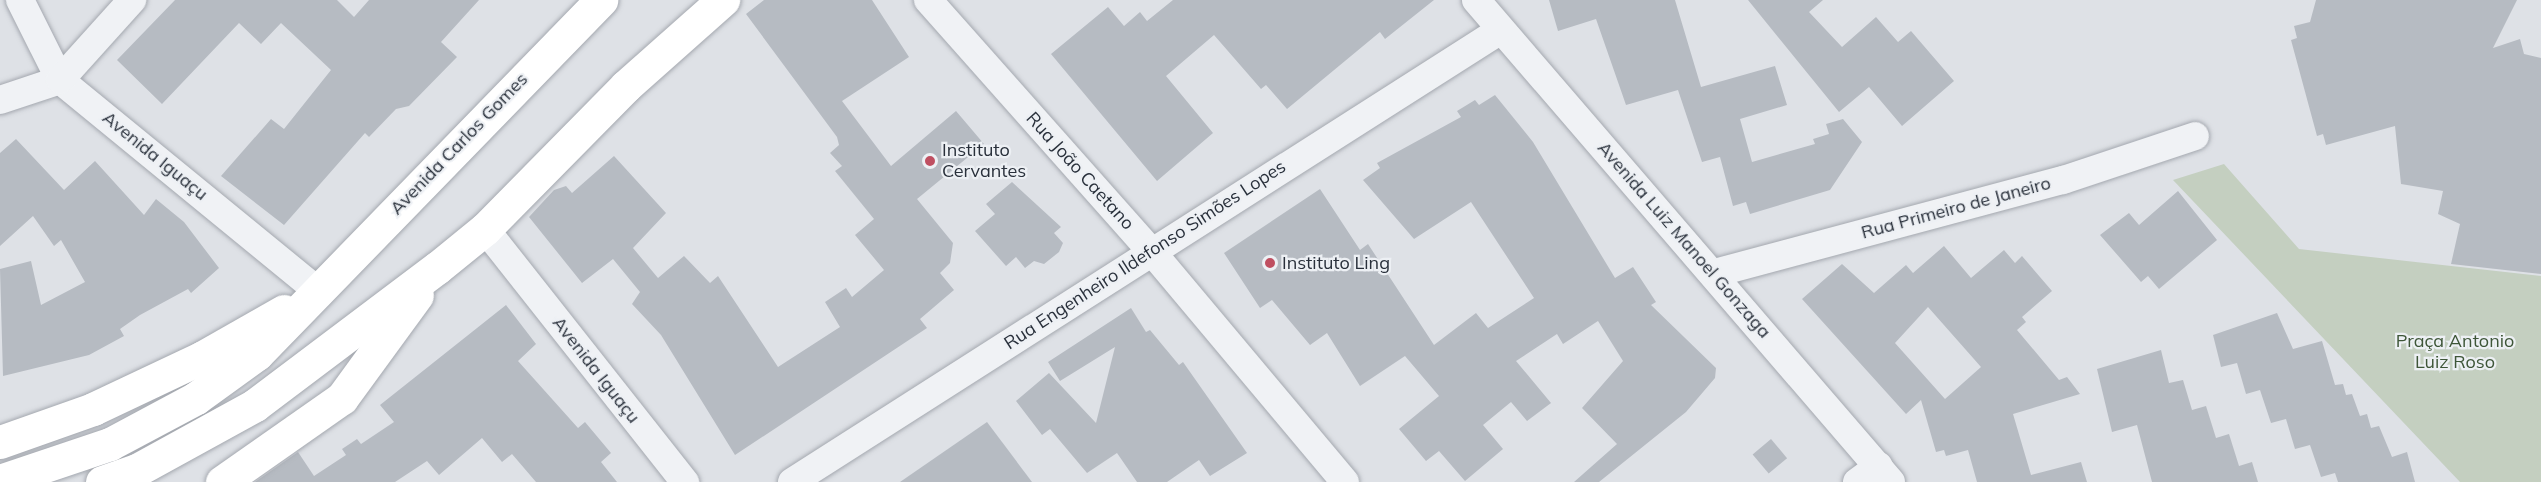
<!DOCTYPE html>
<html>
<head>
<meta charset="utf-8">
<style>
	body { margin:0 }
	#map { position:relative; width:2541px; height:482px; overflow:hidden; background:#dee1e6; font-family:Mulish,sans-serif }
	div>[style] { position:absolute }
	.green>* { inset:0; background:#c4cfc0 }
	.building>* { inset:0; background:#b6bbc2; transform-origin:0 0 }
	.roads { filter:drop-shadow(0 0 2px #a4a8af) drop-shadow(0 0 2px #a4a8af) }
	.minor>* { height:28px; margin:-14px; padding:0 14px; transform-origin:14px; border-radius:14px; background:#f0f2f5 }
	.major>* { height:33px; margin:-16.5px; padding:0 16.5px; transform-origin:16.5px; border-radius:16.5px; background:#fff }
	.dots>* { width:16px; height:16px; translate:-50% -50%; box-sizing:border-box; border:3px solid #edf0f4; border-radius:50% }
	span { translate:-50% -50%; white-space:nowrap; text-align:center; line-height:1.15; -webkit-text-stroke:4.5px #edf0f4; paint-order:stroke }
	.street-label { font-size:18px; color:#29303b }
	.poi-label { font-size:18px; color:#29303b }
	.left { translate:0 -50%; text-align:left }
	.park-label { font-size:18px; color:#3e5638 }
</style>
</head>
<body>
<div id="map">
	<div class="green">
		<div style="clip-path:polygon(2224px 164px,2299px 249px,2541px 276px,2541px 482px,2460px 482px,2173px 180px)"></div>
	</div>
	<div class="building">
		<div style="clip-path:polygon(175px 0,337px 0,354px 17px,369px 0,479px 0,441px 42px,457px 57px,409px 106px,396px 109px,369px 137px,365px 133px,284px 225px,221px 176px,271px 119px,284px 129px,331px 70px,281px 23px,261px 44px,239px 23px,162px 104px,117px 60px)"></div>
		<div style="clip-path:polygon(764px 0,872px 0,909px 57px,842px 101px,891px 166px,956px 111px,984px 144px,917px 199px,953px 243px,950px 263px,940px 273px,954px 290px,920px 319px,927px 328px,735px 455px,661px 335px,632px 304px,640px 292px,613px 259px,582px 283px,529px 217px,554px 190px,566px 186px,572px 193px,614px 156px,666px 213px,633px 248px,658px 278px,684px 256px,710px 283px,718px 276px,778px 367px,840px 327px,825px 302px,846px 288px,852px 297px,884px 270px,855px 235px,874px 219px,835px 171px,842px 166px,830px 153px,839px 145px,837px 137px,746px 14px)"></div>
		<div style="clip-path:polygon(1173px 0,1434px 0,1385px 39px,1380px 32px,1287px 109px,1266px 85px,1261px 89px,1214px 35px,1166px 76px,1213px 133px,1157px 181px,1051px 54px,1108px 7px,1124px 26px,1140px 12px,1147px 21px)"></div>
		<div style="clip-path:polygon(1549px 0,1675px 0,1701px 87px,1775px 66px,1787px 105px,1740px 119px,1752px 162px,1815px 144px,1813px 139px,1829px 134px,1826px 124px,1843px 119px,1862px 142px,1830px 190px,1750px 214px,1746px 202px,1733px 206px,1720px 157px,1702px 162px,1678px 90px,1626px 105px,1596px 19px,1558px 31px)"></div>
		<div style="clip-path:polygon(1748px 0,1823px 0,1809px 12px,1842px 47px,1876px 17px,1898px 42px,1911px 31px,1954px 81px,1902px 126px,1869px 87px,1839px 112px)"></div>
		<div style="clip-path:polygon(2316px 0,2517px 0,2493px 48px,2520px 39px,2524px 54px,2541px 58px,2541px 274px,2451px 264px,2460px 224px,2438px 214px,2443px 191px,2401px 184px,2395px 126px,2326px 145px,2323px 134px,2317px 136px,2291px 40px,2297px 38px,2294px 26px,2310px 22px)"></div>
		<div style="clip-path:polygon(1495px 95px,1533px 142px,1615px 278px,1633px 267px,1656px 302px,1651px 305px,1716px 368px,1715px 378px,1686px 412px,1599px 482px,1574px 482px,1617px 444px,1582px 408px,1623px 361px,1598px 321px,1563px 344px,1557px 334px,1516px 361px,1551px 403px,1527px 421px,1511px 402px,1483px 425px,1503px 449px,1465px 481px,1439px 451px,1426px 461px,1399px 429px,1439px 396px,1405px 356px,1360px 386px,1327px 333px,1310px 345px,1272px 300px,1260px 308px,1224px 253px,1320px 189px,1360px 250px,1368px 244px,1434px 345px,1476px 313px,1488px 328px,1534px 298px,1471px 202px,1414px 239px,1363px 180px,1380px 168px,1377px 163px,1461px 117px,1457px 111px,1475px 100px,1479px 105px)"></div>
		<div style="clip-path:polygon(16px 139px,64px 190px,95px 161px,144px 215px,156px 199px,184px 222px,219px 268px,191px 293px,188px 289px,140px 315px,120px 329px,124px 336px,89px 355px,3px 376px,0 269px,31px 261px,41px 305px,85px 282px,61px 240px,54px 246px,33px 216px,0 246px,0 153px)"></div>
		<div style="clip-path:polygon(1012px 182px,1061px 227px,1054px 233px,1063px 243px,1059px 252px,1044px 264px,1034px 261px,1025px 268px,1016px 257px,1006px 266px,975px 231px,995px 214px,986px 204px)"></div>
		<div style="clip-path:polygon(2178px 191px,2217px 240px,2159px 289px,2148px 276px,2141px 282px,2100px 235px,2129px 213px,2139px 225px)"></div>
		<div style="clip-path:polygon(evenodd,1944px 246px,1971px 278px,2004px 250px,2015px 263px,2022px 256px,2052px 291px,2022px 317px,2026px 322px,2017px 330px,2059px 380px,2067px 377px,2080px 394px,2013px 414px,2031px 475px,2081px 462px,2087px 482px,1977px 482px,1968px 450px,1946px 456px,1944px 450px,1936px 452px,1921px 400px,1906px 414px,1802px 299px,1842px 264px,1874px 293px,1906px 265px,1913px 273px,1944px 246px,1928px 307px,1981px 367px,1945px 399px,1895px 343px,1928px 307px)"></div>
		<div style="clip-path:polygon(506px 305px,536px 344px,518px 361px,578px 428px,585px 422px,611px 453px,601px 462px,617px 482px,536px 482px,512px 454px,502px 462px,482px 438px,439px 475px,427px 461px,395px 482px,255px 482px,298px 452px,314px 476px,346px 455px,342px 449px,357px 439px,361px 444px,394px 422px,380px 405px)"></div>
		<div style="clip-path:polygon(1131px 308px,1146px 332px,1150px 330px,1179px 365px,1183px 362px,1247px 453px,1210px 476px,1199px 460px,1167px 482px,1137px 482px,1117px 453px,1087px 473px,1050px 429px,1042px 435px,1016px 401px,1049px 373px,1096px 423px,1115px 347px,1060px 381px,1048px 362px)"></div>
		<div style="clip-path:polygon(2277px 313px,2293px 349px,2322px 341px,2335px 385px,2343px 384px,2346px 395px,2352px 394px,2360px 416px,2367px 414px,2371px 428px,2379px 426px,2392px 457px,2407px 452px,2415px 482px,2338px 482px,2335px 473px,2321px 477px,2310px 445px,2295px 449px,2286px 419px,2271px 423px,2260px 390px,2246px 394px,2237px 363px,2221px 367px,2213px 335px)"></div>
		<div style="clip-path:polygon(2161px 350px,2169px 383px,2183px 380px,2192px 410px,2206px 406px,2216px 438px,2229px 434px,2239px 466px,2252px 462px,2258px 482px,2152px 482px,2137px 425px,2112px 432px,2097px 369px)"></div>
		<div style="clip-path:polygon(987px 422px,1032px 482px,900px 482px)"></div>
		<div style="left:1771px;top:439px;width:25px;height:24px;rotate:50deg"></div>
	</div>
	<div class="roads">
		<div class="minor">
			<div style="left:20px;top:0;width:89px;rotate:63.4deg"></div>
			<div style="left:60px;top:80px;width:333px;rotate:39.3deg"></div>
			<div style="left:928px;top:0;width:337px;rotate:48.4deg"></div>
			<div style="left:1152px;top:252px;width:300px;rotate:50deg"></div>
			<div style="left:1476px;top:0;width:636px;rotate:49.27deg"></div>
			<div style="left:0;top:100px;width:63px;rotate:-18.4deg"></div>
			<div style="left:60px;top:80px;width:108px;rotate:-48deg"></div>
			<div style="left:485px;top:229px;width:323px;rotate:51.7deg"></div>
			<div style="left:1715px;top:273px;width:360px;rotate:-15deg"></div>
			<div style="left:2063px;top:180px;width:139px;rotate:-18.4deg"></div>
			<div style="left:792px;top:482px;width:839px;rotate:-32.53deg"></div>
			<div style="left:1857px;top:482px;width:27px;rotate:-36deg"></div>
		</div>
		<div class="major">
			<div style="left:0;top:442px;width:99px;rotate:-19.5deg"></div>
			<div style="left:93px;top:409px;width:122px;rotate:-25.3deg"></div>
			<div style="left:203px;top:357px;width:93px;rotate:-29.6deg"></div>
			<div style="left:0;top:481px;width:116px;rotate:-18.6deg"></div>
			<div style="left:110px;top:444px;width:98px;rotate:-28.1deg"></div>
			<div style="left:196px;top:398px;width:75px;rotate:-35.8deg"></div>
			<div style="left:257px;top:354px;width:494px;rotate:-45.8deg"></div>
			<div style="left:102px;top:482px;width:37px;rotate:-19deg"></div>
			<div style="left:137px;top:470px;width:135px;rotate:-28.8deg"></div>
			<div style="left:255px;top:405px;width:228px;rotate:-37deg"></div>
			<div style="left:437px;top:268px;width:62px;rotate:-39.1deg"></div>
			<div style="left:485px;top:229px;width:201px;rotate:-45.4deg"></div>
			<div style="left:626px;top:86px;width:130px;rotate:-41.6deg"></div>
			<div style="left:222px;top:482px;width:146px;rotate:-35deg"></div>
			<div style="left:342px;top:398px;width:127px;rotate:-53.9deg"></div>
		</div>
	</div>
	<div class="dots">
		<div style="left:930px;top:161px;background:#bf4f61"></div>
		<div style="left:1270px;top:263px;background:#bf4f61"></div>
	</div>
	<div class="street-label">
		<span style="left:459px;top:144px;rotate:-46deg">Avenida Carlos Gomes</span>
		<span style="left:155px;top:156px;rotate:39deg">Avenida Iguaçu</span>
		<span style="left:1080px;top:171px;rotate:48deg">Rua João Caetano</span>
		<span style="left:1956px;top:208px;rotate:-15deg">Rua Primeiro de Janeiro</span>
		<span style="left:1684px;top:240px;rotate:49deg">Avenida Luiz Manoel Gonzaga</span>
		<span style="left:1145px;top:255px;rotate:-33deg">Rua Engenheiro Ildefonso Simões Lopes</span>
		<span style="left:596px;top:370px;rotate:52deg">Avenida Iguaçu</span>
	</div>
	<div class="poi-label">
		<span class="left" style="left:942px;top:161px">Instituto<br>Cervantes</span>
		<span class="left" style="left:1282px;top:263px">Instituto Ling</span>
	</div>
	<div class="park-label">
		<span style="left:2455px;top:352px">Praça Antonio<br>Luiz Roso</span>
	</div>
</div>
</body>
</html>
